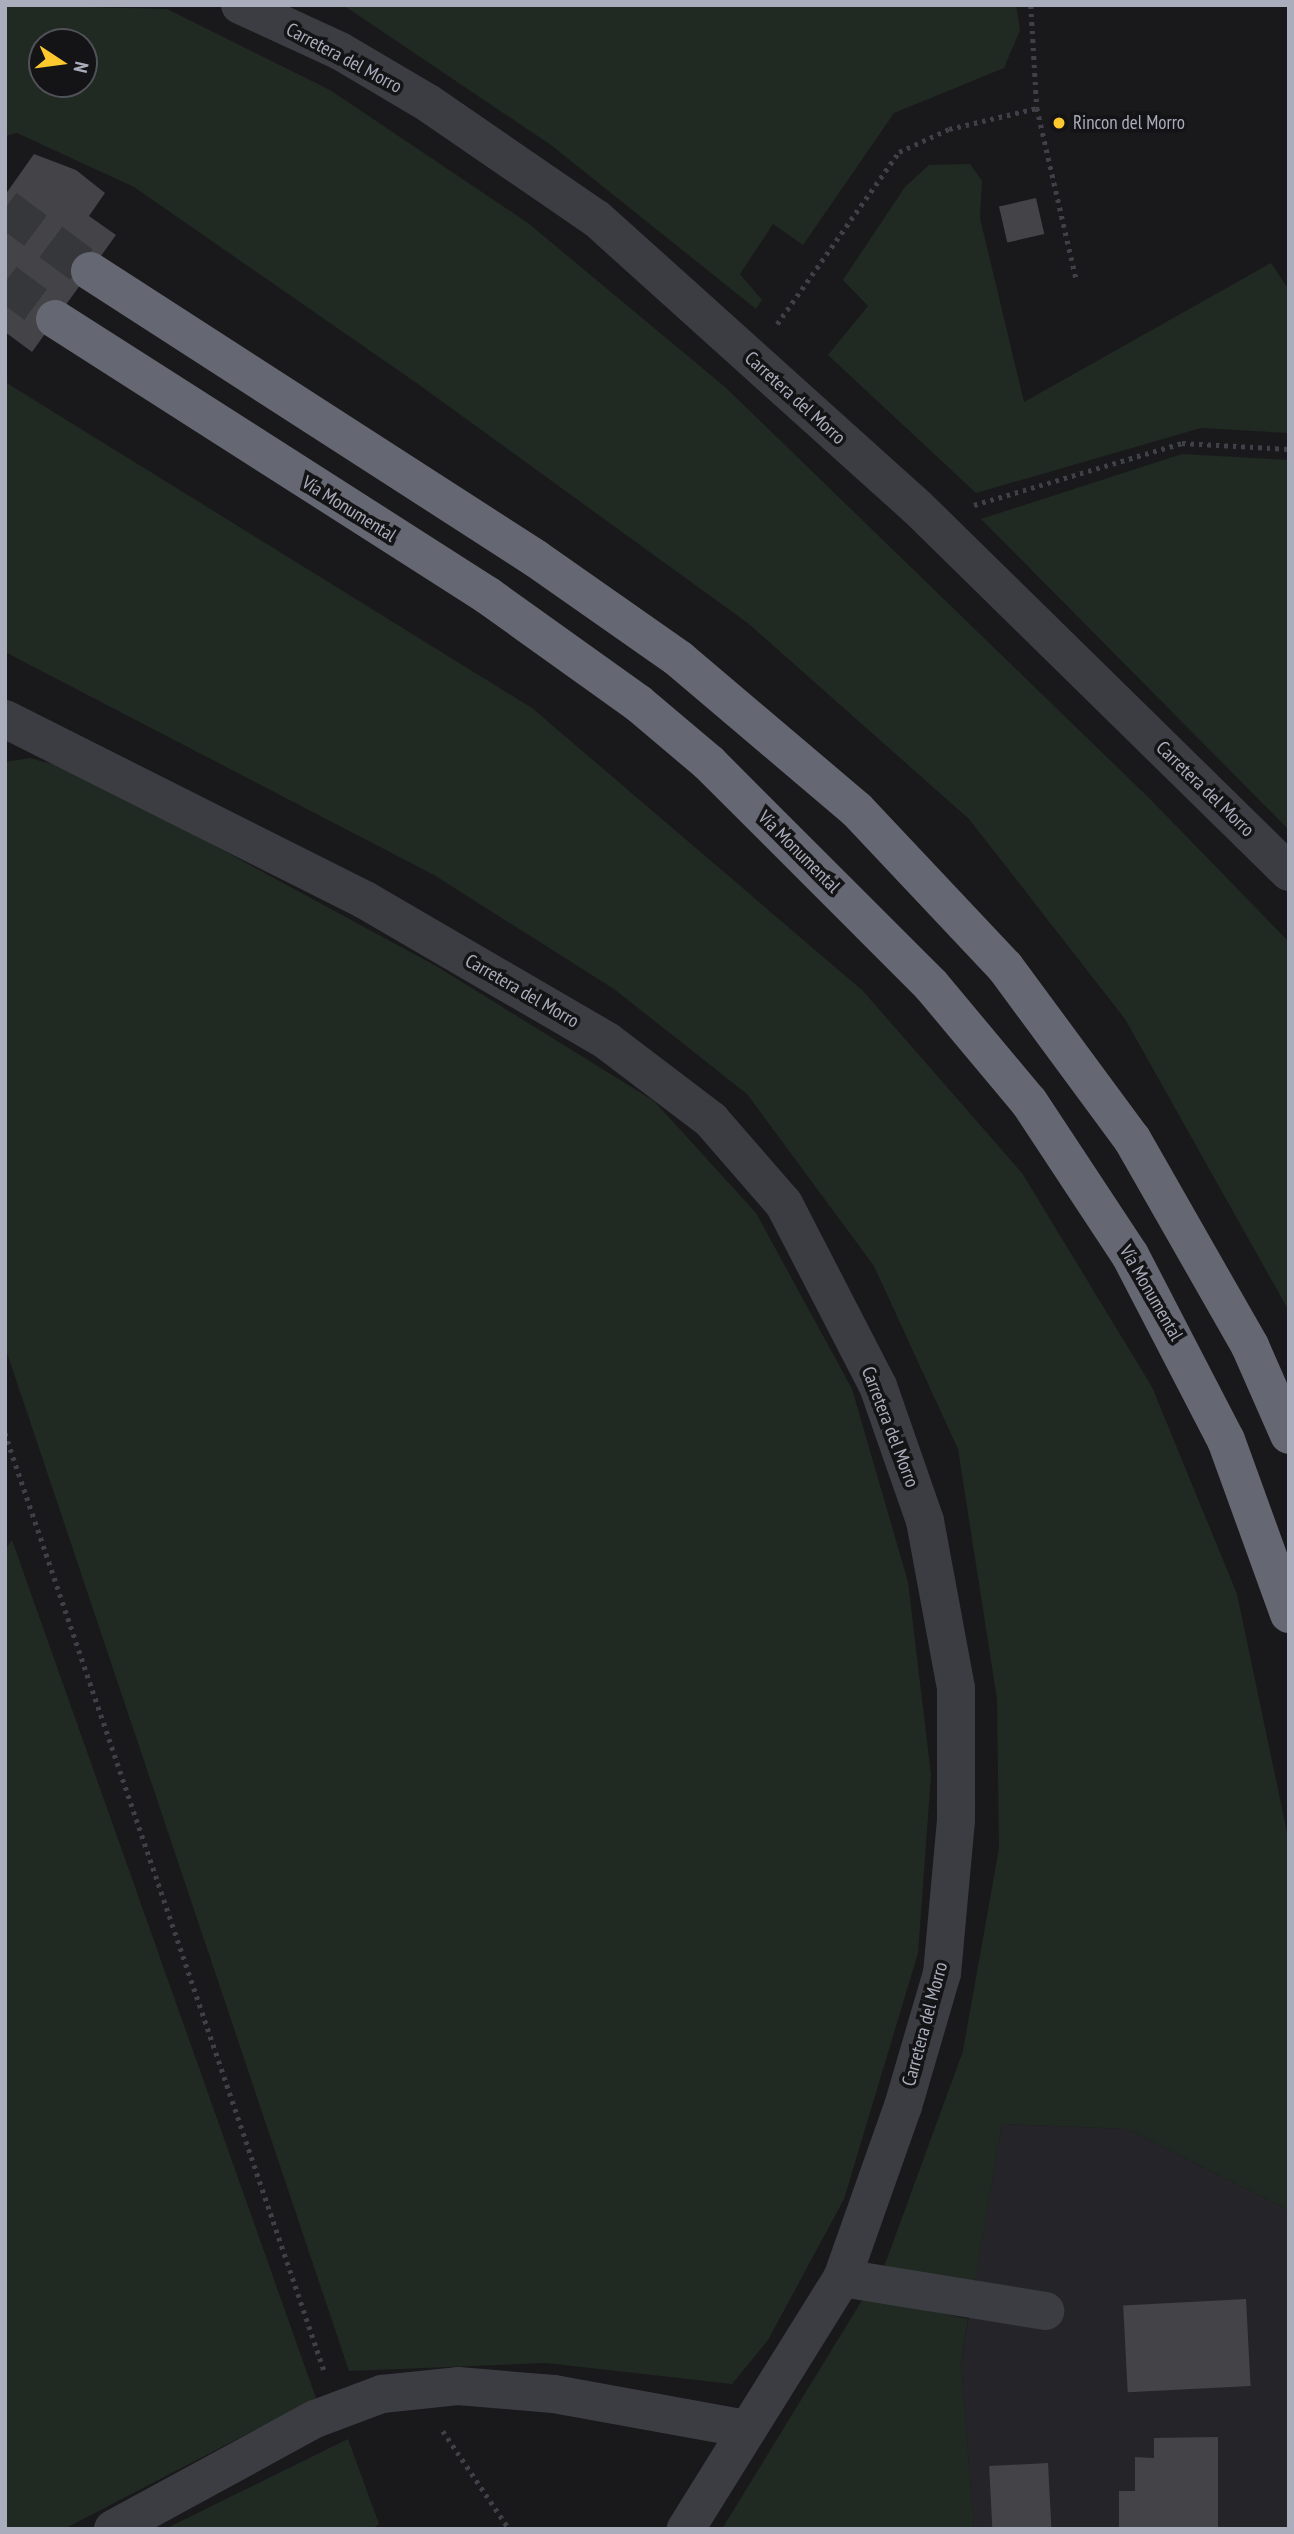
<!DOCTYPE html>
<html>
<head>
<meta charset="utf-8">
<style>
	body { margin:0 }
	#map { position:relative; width:1294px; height:2534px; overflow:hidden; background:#19191b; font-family:"PT Sans Narrow",sans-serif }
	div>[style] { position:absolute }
	.built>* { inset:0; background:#252529 }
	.green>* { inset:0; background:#202a22 }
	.building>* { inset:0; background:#434348; transform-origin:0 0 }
	.highway-tunnel>* { height:38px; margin-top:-19px; transform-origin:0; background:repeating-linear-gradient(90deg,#36373b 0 38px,transparent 0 57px) }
	.path>* { height:4.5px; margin-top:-2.25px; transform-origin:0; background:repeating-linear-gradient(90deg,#404148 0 3.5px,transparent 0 8.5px) }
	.minor>* { height:38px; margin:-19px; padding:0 19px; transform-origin:19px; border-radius:19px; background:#3c3c43 }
	.highway>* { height:38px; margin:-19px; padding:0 19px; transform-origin:19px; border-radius:19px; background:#656872 }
	.dots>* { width:19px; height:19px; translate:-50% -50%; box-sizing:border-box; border:4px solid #141416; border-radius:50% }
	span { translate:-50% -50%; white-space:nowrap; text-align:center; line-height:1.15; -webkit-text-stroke:7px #141416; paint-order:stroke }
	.street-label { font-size:19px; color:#aaaebc }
	.poi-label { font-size:19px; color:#aaaebc }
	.left { translate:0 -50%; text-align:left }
	.frame { position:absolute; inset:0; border:7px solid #aaaebc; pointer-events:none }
	.north { position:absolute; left:28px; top:28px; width:70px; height:70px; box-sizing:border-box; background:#141416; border:2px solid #505258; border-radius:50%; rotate:103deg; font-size:19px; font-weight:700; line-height:28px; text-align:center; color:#aaaebc }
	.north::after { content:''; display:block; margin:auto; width:24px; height:32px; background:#fec92e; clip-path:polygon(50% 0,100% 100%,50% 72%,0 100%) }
</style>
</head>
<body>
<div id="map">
	<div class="built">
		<div style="clip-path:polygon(1002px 2124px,1128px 2129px,1289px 2210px,1289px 2529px,974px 2529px,961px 2363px)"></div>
	</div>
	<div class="green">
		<div style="clip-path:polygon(evenodd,5px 5px,167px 9px,330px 90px,528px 223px,725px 387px,1150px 799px,1289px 942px,1289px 1311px,1125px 1019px,969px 819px,749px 624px,418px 384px,134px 187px,17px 133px,5px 136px,5px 5px,84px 42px,84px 84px,42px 84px,42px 42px,84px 42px)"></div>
		<div style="clip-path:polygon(343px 5px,1016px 5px,1020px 30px,1004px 68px,894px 113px,803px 245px,773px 224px,740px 274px,762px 300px,756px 309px,551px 145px)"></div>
		<div style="clip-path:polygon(970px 164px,982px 181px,980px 218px,1024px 402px,1271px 263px,1289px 290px,1289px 433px,1201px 428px,976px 493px,828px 355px,868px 306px,843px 280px,905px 187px,929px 165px)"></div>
		<div style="clip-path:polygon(5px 382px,532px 708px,863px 991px,1022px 1173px,1152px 1387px,1237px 1594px,1289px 1842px,1289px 2210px,1128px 2129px,1002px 2124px,974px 2288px,884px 2267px,963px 2051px,999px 1848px,997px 1699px,958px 1449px,874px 1266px,747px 1094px,614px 989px,434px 875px,5px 652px)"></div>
		<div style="clip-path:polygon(1182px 454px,1289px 460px,1289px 830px,981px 519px)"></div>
		<div style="clip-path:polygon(30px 758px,77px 771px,436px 966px,654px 1101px,756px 1213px,852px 1389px,908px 1582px,931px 1775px,918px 1953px,844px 2199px,768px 2340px,732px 2384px,546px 2363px,349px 2371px,5px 1347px,5px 762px)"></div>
		<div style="clip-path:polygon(12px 1540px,316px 2398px,64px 2529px,5px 2529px,5px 1550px)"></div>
		<div style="clip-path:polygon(864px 2297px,968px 2319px,961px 2363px,974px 2529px,722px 2529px)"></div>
		<div style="clip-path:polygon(348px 2439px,379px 2524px,372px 2529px,165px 2529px)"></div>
	</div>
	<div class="building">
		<div style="clip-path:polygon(34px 154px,76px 170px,105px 193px,89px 216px,116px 235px,32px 352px,5px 332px,5px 195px)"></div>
		<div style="left:1036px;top:198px;width:37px;height:38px;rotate:77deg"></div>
		<div style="left:1246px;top:2299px;width:87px;height:123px;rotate:87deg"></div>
		<div style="clip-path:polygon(1218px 2437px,1218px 2529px,1119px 2529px,1119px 2491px,1135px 2491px,1135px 2457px,1154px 2458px,1154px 2438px)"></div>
		<div style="left:1048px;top:2463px;width:66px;height:59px;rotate:87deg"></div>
	</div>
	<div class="highway-tunnel">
		<div style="left:5px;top:208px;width:106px;rotate:36.5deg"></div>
		<div style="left:5px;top:282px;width:62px;rotate:36.5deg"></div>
	</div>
	<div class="path">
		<div style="left:1031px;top:5px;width:103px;rotate:86.7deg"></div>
		<div style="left:1037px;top:108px;width:174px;rotate:77.1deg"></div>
		<div style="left:777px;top:324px;width:211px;rotate:-54.7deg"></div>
		<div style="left:899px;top:152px;width:55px;rotate:-24.7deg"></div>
		<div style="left:949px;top:129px;width:90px;rotate:-13.4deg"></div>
		<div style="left:974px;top:505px;width:217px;rotate:-16.6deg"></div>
		<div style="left:1182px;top:443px;width:107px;rotate:3.2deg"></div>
		<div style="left:5px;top:1433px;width:993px;rotate:71.2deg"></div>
		<div style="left:443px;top:2431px;width:118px;rotate:56deg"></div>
	</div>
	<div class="minor">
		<div style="left:240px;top:5px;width:110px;rotate:24.7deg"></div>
		<div style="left:340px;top:51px;width:102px;rotate:30.6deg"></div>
		<div style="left:428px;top:103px;width:205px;rotate:34.5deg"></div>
		<div style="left:597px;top:219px;width:431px;rotate:42deg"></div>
		<div style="left:917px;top:507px;width:521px;rotate:44.46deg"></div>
		<div style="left:5px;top:719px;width:403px;rotate:26.7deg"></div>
		<div style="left:365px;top:900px;width:280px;rotate:30.2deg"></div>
		<div style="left:607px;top:1041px;width:131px;rotate:37.2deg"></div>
		<div style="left:711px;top:1120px;width:111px;rotate:49deg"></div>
		<div style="left:784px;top:1204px;width:205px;rotate:62.7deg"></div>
		<div style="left:878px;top:1386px;width:143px;rotate:70.8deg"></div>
		<div style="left:925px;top:1521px;width:170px;rotate:79.5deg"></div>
		<div style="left:956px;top:1688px;width:132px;rotate:90deg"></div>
		<div style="left:956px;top:1820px;width:154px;rotate:95.2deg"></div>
		<div style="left:942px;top:1973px;width:139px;rotate:106.3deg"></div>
		<div style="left:903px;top:2106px;width:182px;rotate:109.5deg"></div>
		<div style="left:842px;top:2278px;width:296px;rotate:121.9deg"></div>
		<div style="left:842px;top:2278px;width:206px;rotate:9.2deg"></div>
		<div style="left:113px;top:2529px;width:230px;rotate:-28.6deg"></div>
		<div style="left:315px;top:2419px;width:72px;rotate:-20.5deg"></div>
		<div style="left:382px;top:2394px;width:76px;rotate:-6deg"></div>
		<div style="left:458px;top:2386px;width:96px;rotate:4.8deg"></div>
		<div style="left:554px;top:2394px;width:195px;rotate:10.3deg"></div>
	</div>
	<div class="highway">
		<div style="left:90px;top:271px;width:530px;rotate:32.82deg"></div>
		<div style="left:535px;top:558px;width:176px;rotate:35deg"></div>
		<div style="left:679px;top:659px;width:233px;rotate:40.3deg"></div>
		<div style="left:857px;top:810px;width:216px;rotate:46.7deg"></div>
		<div style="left:1005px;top:967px;width:214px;rotate:53.6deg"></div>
		<div style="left:1132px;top:1139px;width:238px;rotate:60.3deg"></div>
		<div style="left:1250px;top:1346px;width:97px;rotate:66.3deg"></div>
		<div style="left:55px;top:319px;width:513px;rotate:32.57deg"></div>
		<div style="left:487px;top:595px;width:186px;rotate:35.6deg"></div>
		<div style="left:638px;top:703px;width:93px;rotate:40.2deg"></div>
		<div style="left:709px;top:763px;width:314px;rotate:45deg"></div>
		<div style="left:931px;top:985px;width:153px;rotate:50.1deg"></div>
		<div style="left:1029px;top:1102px;width:183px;rotate:56.6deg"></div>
		<div style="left:1130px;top:1255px;width:208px;rotate:62.6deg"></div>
		<div style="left:1226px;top:1440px;width:185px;rotate:70.1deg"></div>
	</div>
	<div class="dots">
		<div style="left:1059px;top:123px;background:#fec92e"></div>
	</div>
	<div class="street-label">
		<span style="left:344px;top:58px;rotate:28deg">Carretera del Morro</span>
		<span style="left:795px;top:398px;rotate:42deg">Carretera del Morro</span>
		<span style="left:349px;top:509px;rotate:32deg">Vía Monumental</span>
		<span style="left:1205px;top:789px;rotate:44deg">Carretera del Morro</span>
		<span style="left:799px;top:852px;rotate:45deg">Vía Monumental</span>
		<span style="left:522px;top:991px;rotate:30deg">Carretera del Morro</span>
		<span style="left:1151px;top:1293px;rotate:60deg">Vía Monumental</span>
		<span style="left:890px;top:1427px;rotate:69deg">Carretera del Morro</span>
		<span style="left:925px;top:2024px;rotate:-75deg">Carretera del Morro</span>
	</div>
	<div class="poi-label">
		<span class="left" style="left:1073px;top:123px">Rincon del Morro</span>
	</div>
	<div class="frame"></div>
	<div class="north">N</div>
</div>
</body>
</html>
